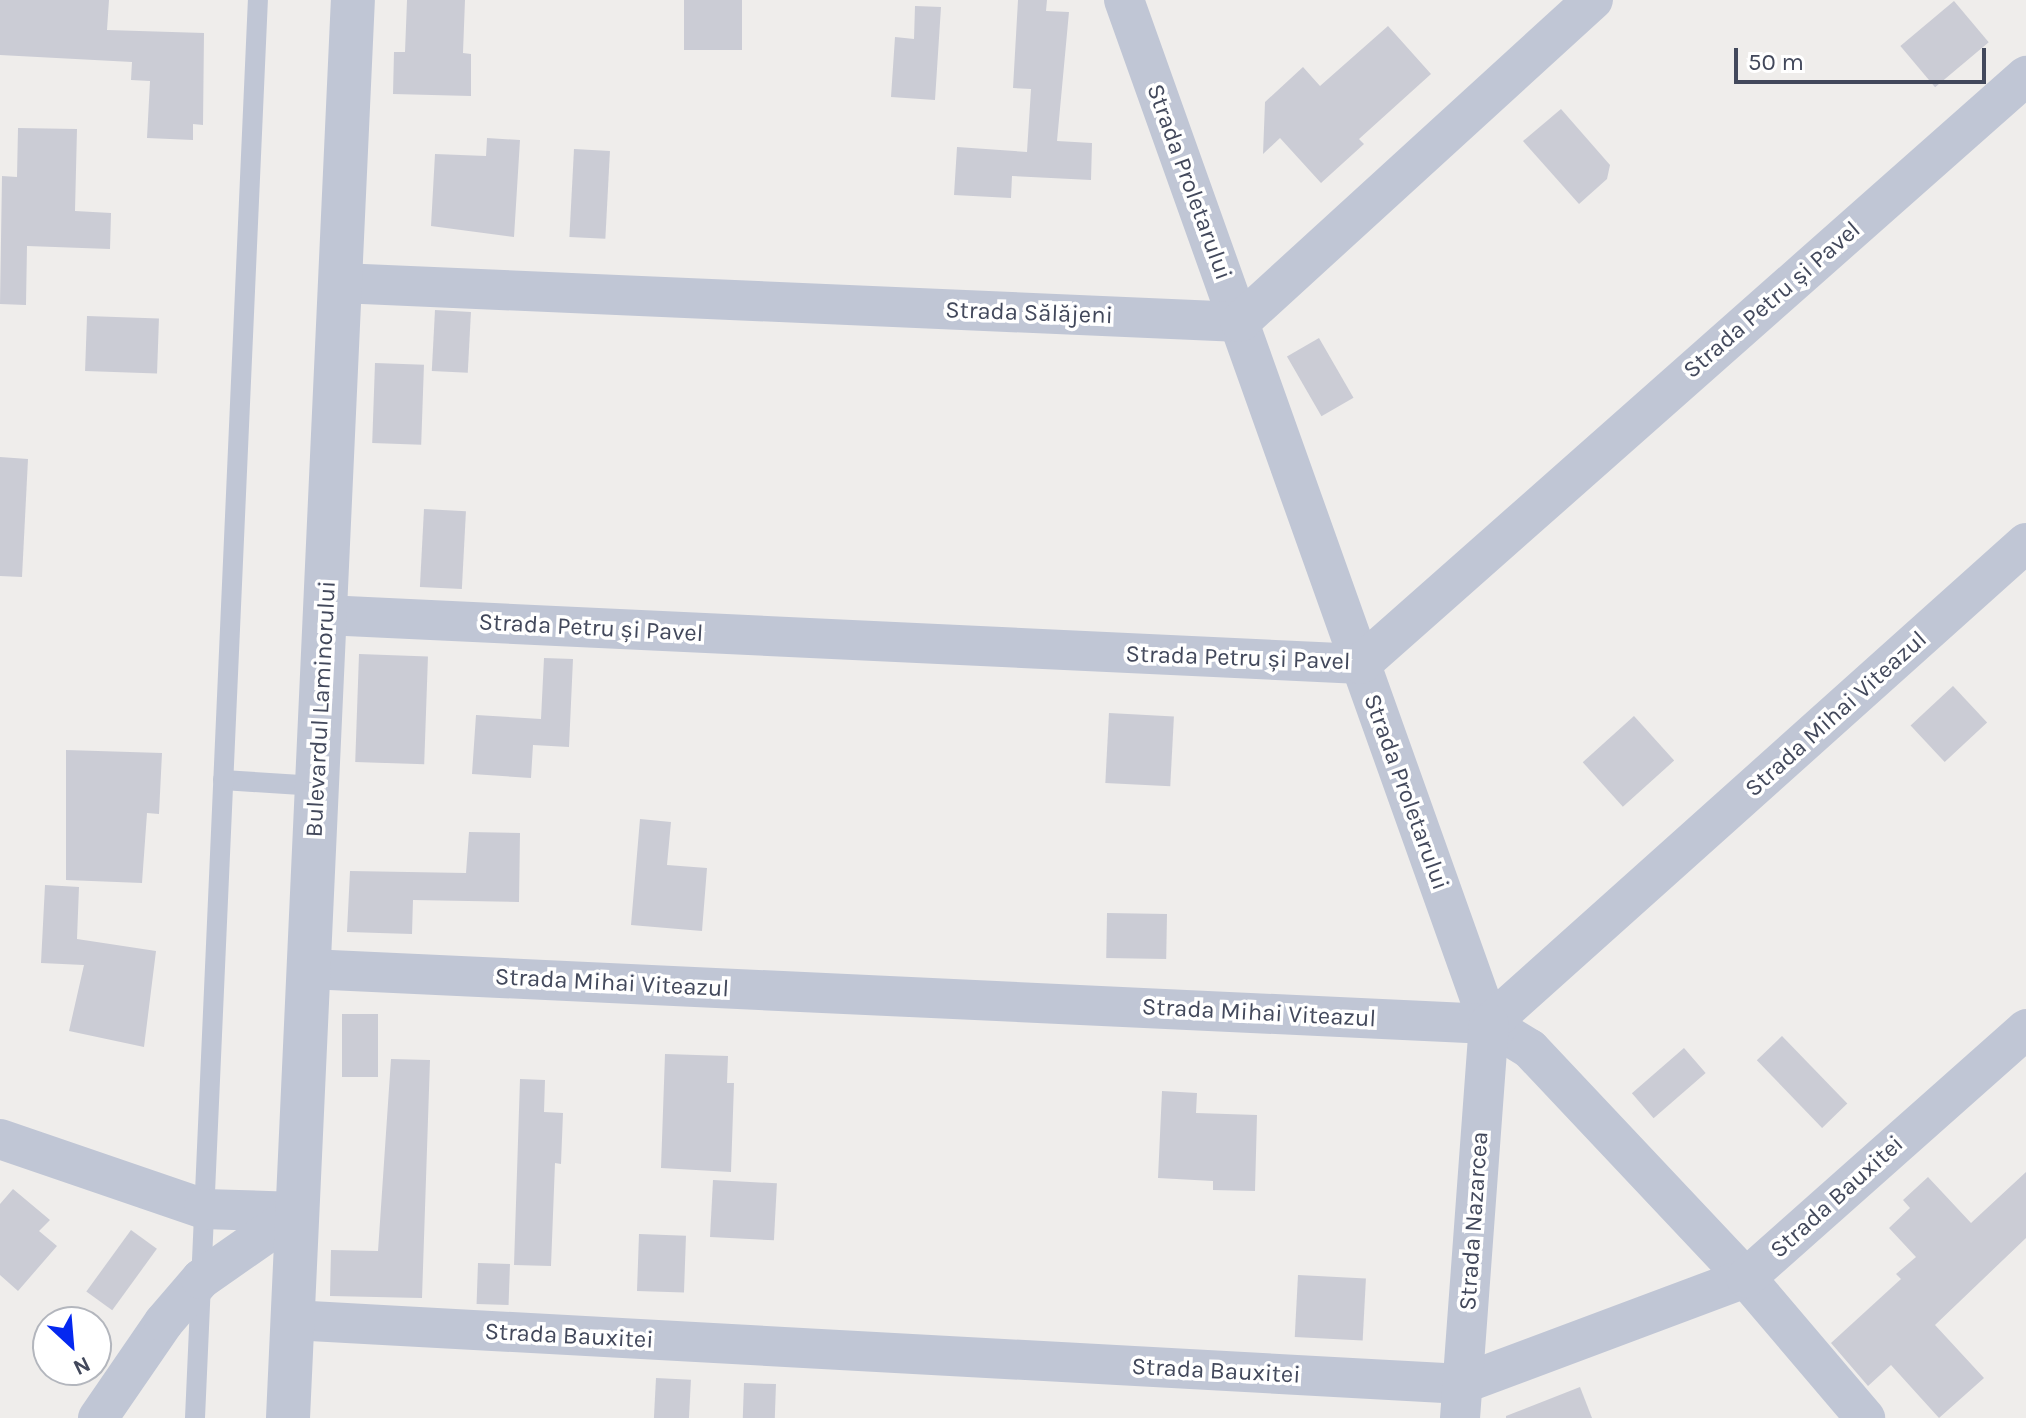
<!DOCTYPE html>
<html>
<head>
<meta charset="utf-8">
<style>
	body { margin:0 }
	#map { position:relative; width:2026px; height:1418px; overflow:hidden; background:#efedeb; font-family:Karla,sans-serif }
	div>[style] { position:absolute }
	.building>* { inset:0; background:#cbccd5; transform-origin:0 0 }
	.service>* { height:20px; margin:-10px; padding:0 10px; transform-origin:10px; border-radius:10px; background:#c0c6d5 }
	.minor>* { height:40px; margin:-20px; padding:0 20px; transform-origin:20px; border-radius:20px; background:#c0c6d5 }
	.tertiary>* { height:44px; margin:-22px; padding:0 22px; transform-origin:22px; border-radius:22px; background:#c0c6d5 }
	span { translate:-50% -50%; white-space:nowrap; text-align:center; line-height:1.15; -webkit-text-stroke:7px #fff; paint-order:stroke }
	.street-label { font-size:24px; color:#42485b }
	.north { position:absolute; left:32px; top:1306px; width:80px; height:80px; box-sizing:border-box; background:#fff; border:2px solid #b3b6bd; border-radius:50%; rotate:154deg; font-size:22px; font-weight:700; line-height:32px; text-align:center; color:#42485b }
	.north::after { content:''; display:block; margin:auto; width:28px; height:36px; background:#0528f0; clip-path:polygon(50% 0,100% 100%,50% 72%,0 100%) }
	.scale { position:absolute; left:1734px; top:48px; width:252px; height:36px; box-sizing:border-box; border:4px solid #42485b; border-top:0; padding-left:10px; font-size:24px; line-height:28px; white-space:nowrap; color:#42485b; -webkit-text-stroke:6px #fff; paint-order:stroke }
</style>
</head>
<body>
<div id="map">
	<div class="building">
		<div style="clip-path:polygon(0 0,109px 0,107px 30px,204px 33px,203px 125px,193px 124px,193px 140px,147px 138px,150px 81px,131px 80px,132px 62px,0 55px)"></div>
		<div style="clip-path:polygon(407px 0,465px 0,463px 53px,471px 54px,471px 96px,393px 94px,394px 52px,405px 52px)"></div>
		<div style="left:684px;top:0;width:58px;height:50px"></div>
		<div style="clip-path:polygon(1018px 0,1047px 0,1046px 11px,1069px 12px,1057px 141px,1092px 143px,1091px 180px,1012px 176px,1011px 198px,954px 195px,957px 147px,1027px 152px,1031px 89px,1013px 88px)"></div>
		<div style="left:1954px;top:1px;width:54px;height:70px;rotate:50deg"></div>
		<div style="clip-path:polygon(915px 6px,941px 7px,935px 100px,891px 97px,895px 37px,914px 39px)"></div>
		<div style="clip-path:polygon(1388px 26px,1431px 74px,1359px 139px,1364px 144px,1321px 183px,1280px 138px,1263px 154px,1265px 102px,1303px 67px,1320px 86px)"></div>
		<div style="clip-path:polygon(1561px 109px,1610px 165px,1607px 179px,1579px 204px,1523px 141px)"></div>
		<div style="clip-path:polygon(18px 128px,77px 129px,75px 211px,111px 213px,110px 249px,27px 246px,26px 305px,0 304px,2px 176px,17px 177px)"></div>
		<div style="clip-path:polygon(487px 138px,520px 140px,514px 237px,431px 226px,435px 154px,486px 156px)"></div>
		<div style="left:574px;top:149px;width:36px;height:88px;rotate:3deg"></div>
		<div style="left:435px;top:310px;width:36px;height:61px;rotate:3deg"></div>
		<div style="left:87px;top:316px;width:72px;height:55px;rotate:2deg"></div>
		<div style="left:1319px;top:338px;width:69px;height:37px;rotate:60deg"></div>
		<div style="left:375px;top:363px;width:49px;height:80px;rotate:2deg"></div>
		<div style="clip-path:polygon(0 457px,28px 459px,22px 577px,0 576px)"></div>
		<div style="left:424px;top:509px;width:42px;height:78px;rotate:3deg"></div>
		<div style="left:359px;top:654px;width:69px;height:108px;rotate:2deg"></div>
		<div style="clip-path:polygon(544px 658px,573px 659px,569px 747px,533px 745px,531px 778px,472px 774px,476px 715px,541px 719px)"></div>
		<div style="left:1953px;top:686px;width:50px;height:58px;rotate:47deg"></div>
		<div style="left:1109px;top:713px;width:65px;height:70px;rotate:3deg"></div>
		<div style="left:1634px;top:716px;width:60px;height:69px;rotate:48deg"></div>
		<div style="clip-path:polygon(66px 750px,162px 753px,159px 814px,147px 813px,142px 883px,66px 880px)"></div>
		<div style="clip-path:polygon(640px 819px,671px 822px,667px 865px,707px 868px,702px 931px,631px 925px)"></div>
		<div style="clip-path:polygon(469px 832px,520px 833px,519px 902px,413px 900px,412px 934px,347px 932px,350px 871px,466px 873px)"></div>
		<div style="clip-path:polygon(45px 885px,79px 887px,77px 939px,156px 951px,144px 1047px,69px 1031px,84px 965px,41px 963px)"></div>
		<div style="left:1107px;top:913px;width:60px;height:45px;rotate:1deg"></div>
		<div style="left:342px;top:1014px;width:36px;height:63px"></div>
		<div style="left:1782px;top:1036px;width:94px;height:35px;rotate:46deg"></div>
		<div style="left:1684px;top:1048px;width:33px;height:69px;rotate:49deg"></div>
		<div style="clip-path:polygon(665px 1054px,728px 1056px,727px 1083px,734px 1083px,731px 1172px,661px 1168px)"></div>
		<div style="clip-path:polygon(391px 1059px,430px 1060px,422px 1298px,330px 1296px,331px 1250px,378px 1251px)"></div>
		<div style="clip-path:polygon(520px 1079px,545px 1080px,544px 1112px,563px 1113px,561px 1164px,555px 1163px,551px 1266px,514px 1265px)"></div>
		<div style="clip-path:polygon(1162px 1091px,1197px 1093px,1196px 1113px,1257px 1115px,1255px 1191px,1213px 1190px,1213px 1181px,1158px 1178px)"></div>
		<div style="clip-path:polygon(2026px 1172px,2026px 1238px,1935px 1325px,1984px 1378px,1939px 1418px,1891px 1365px,1868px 1386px,1831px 1343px,1901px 1279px,1896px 1274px,1916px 1257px,1889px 1228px,1910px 1208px,1903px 1200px,1928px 1177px,1971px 1223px)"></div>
		<div style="left:713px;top:1180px;width:64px;height:57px;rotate:3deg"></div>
		<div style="clip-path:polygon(13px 1189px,50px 1220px,39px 1231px,57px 1246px,18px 1291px,0 1275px,0 1204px)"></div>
		<div style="left:131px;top:1230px;width:32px;height:76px;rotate:36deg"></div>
		<div style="left:639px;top:1234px;width:47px;height:57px;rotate:2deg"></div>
		<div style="left:478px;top:1263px;width:32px;height:41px;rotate:2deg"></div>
		<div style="left:1298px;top:1275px;width:68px;height:62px;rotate:3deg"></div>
		<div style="left:656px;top:1378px;width:35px;height:40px;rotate:3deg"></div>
		<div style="left:744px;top:1383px;width:32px;height:35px;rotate:2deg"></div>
		<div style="clip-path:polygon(1580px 1387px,1592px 1418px,1506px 1418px,1506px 1416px)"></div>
	</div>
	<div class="service">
		<div style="left:223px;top:780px;width:94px;rotate:3.7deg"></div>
		<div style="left:195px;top:1418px;width:1419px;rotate:-87.46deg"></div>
	</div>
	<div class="minor">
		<div style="left:1124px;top:0;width:1087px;rotate:70.38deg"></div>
		<div style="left:1489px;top:1024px;width:48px;rotate:31.4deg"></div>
		<div style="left:1530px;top:1049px;width:315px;rotate:46.7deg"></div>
		<div style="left:1746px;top:1278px;width:184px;rotate:49.6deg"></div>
		<div style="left:340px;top:283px;width:901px;rotate:2.48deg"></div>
		<div style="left:1240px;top:322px;width:478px;rotate:-42.4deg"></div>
		<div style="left:325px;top:615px;width:1037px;rotate:2.71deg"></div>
		<div style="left:1361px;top:664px;width:888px;rotate:-41.48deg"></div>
		<div style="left:309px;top:969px;width:1181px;rotate:2.67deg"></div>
		<div style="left:1489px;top:1024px;width:721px;rotate:-41.85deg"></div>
		<div style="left:0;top:1139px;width:216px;rotate:18.9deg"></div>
		<div style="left:204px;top:1209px;width:93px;rotate:1.8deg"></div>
		<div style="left:292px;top:1320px;width:1172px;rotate:3.13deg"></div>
		<div style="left:1462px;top:1384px;width:303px;rotate:-20.5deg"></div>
		<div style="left:1746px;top:1278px;width:375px;rotate:-41.6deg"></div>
		<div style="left:98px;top:1418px;width:116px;rotate:-55.5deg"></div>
		<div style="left:164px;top:1322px;width:57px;rotate:-49.3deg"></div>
		<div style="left:201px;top:1279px;width:117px;rotate:-34.9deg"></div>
		<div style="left:1460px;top:1418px;width:395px;rotate:-85.8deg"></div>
	</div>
	<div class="tertiary">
		<div style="left:288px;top:1418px;width:1419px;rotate:-87.38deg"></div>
	</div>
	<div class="street-label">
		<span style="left:1189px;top:182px;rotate:70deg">Strada Proletarului</span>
		<span style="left:1772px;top:300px;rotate:-41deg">Strada Petru și Pavel</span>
		<span style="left:1029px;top:313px;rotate:2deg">Strada Sălăjeni</span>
		<span style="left:591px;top:628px;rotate:3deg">Strada Petru și Pavel</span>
		<span style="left:1238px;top:658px;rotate:2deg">Strada Petru și Pavel</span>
		<span style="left:321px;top:709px;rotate:-87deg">Bulevardul Laminorului</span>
		<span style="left:1836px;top:714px;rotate:-42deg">Strada Mihai Viteazul</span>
		<span style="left:1406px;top:792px;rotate:70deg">Strada Proletarului</span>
		<span style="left:612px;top:983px;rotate:3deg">Strada Mihai Viteazul</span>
		<span style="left:1259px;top:1013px;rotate:3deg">Strada Mihai Viteazul</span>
		<span style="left:1837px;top:1197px;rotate:-42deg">Strada Bauxitei</span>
		<span style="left:1474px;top:1221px;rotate:-86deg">Strada Nazarcea</span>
		<span style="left:569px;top:1336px;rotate:3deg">Strada Bauxitei</span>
		<span style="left:1216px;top:1371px;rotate:3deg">Strada Bauxitei</span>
	</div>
	<div class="north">N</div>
	<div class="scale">50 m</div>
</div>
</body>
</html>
